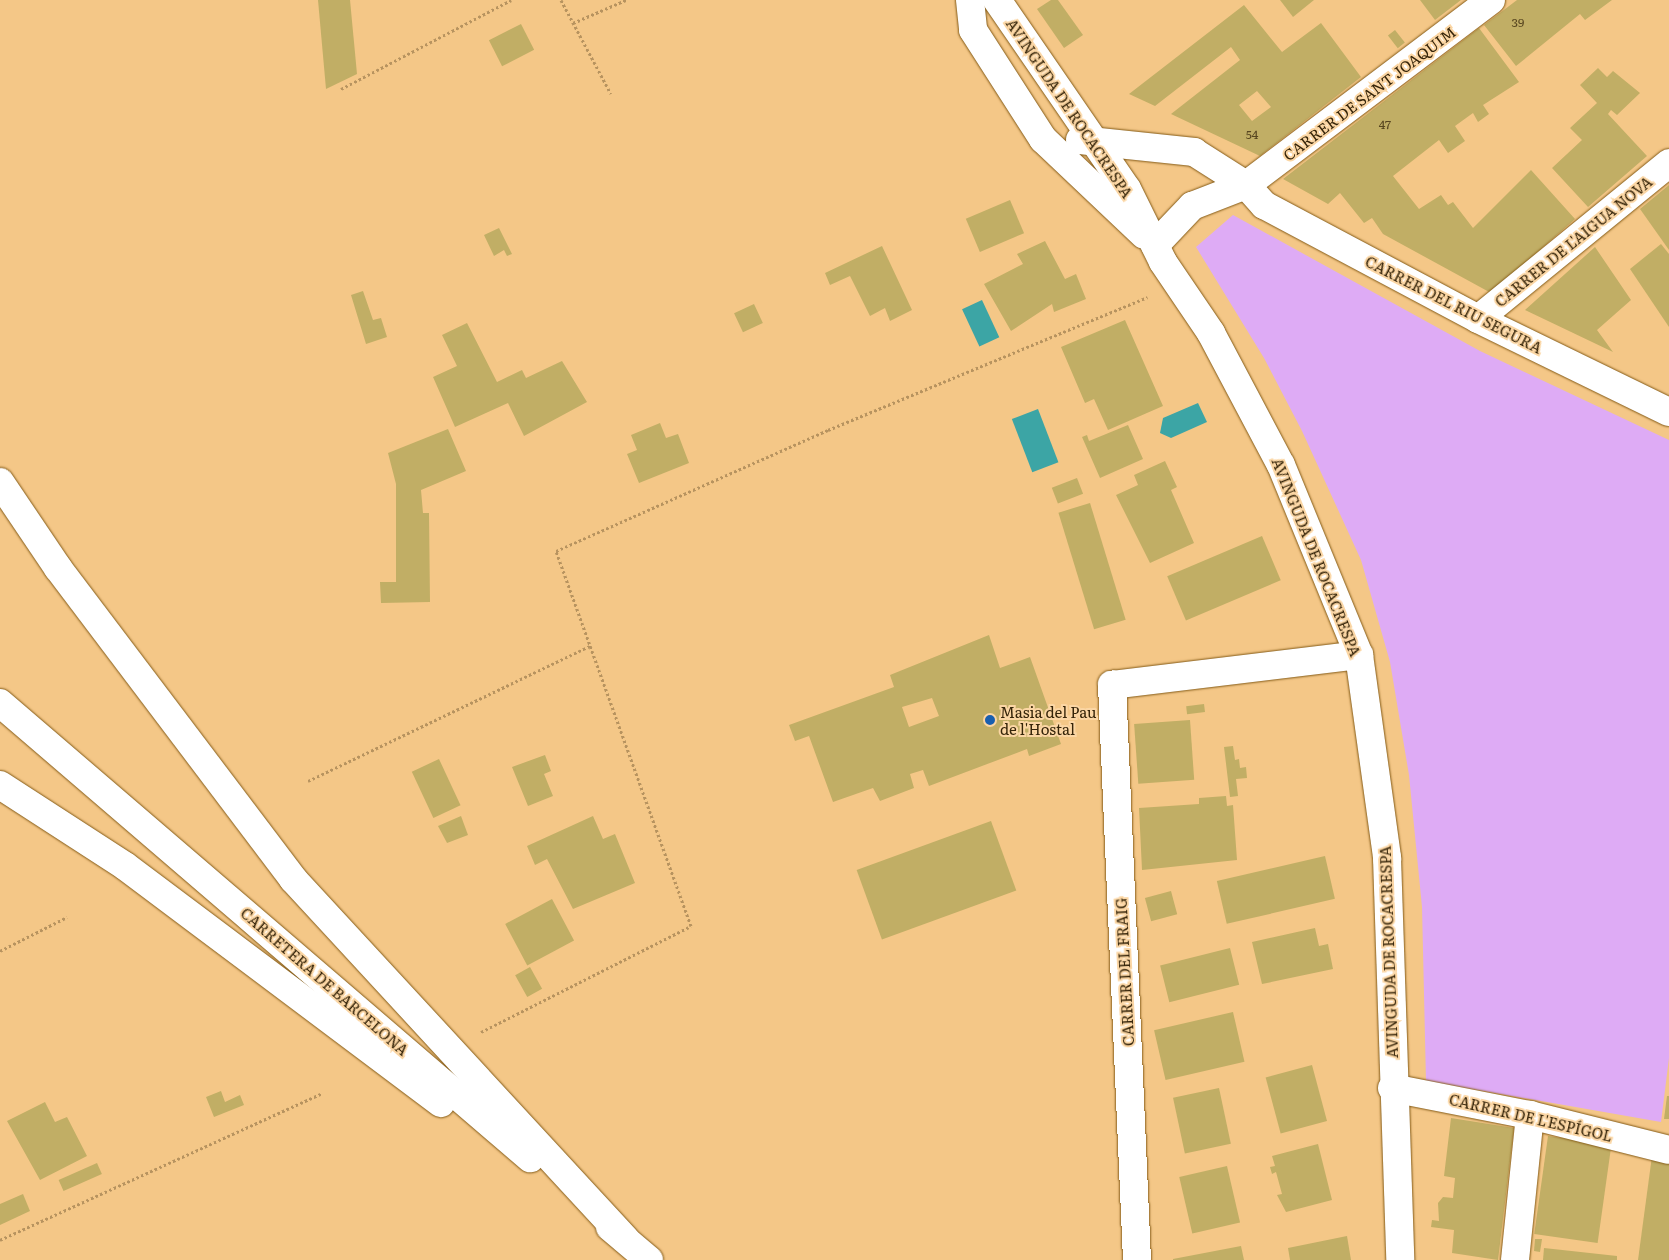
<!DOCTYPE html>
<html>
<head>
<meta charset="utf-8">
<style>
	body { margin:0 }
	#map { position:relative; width:1669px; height:1260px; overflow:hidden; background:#f4c787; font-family:Literata,serif }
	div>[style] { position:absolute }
	.green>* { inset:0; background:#deabf5 }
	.water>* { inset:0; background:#3ca5a5; transform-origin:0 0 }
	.building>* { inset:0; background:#c1ae65; transform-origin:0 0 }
	.path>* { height:3px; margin-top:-1.5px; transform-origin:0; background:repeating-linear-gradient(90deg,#b7935f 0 2.5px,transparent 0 5px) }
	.roads { filter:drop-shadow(0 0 1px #845b17) drop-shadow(0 0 1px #845b17) }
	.minor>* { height:28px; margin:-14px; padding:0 14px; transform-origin:14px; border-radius:14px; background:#fff }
	.tertiary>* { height:28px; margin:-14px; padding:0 14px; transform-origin:14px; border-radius:14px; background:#fff }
	.trunk>* { height:28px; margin:-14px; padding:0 14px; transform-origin:14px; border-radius:14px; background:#fff }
	.dots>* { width:14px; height:14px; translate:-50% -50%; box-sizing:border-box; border:2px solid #fbd6a4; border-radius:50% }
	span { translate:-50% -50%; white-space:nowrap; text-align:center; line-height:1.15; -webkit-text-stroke:4px #fbd6a4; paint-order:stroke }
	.number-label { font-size:12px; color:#584620 }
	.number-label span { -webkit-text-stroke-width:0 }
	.street-label { font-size:15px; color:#352409 }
	.poi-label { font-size:15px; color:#352409 }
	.left { translate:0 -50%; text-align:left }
</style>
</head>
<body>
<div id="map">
	<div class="green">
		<div style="clip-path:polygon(1233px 215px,1480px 351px,1669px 440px,1669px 1058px,1661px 1122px,1426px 1081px,1422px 907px,1409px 775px,1390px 662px,1361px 560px,1302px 431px,1264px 358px,1196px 247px)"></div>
	</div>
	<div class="water">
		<div style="left:982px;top:300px;width:41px;height:22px;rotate:65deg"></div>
		<div style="clip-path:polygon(1198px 403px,1207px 422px,1171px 438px,1160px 433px,1163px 418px)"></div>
		<div style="left:1038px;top:409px;width:57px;height:28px;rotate:69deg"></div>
	</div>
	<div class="building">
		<div style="clip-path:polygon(318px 0,350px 0,357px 74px,326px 89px)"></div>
		<div style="clip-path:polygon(1051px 0,1058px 0,1083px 35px,1064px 48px,1037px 9px)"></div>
		<div style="clip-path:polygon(1280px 0,1314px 0,1293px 17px)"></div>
		<div style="clip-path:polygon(1420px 0,1461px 0,1435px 20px)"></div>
		<div style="clip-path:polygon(1517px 0,1612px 0,1585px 20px,1580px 14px,1516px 66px,1484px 25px)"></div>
		<div style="clip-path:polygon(evenodd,1244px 5px,1282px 52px,1321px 23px,1361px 77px,1260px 156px,1171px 114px,1240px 60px,1231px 47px,1155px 106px,1129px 94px,1244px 5px,1257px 91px,1271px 107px,1252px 121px,1239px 105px,1257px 91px)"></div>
		<div style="left:521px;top:24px;width:29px;height:36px;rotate:63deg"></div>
		<div style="clip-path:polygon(1479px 28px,1519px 82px,1483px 105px,1489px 114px,1478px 122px,1473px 113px,1455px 126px,1465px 141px,1448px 153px,1439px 140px,1393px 176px,1419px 209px,1441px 195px,1448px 205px,1453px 202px,1473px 228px,1531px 170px,1575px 219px,1491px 293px,1383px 234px,1372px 218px,1364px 223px,1340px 193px,1328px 204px,1283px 179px)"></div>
		<div style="left:1395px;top:30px;width:16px;height:9px;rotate:52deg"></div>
		<div style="clip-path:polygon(1598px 68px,1607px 77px,1613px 71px,1640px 93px,1617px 115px,1611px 110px,1608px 114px,1647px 156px,1588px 207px,1552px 168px,1582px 140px,1570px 128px,1597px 103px,1580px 85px)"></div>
		<div style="clip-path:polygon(1669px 185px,1669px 250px,1640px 209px)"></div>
		<div style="left:1010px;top:200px;width:36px;height:48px;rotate:67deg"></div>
		<div style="clip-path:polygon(499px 228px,512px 254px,507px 256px,504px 250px,494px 256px,484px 235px)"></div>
		<div style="clip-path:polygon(1045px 241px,1065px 279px,1076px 274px,1086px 299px,1054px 312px,1052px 304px,1011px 331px,984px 284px,1023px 264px,1017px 254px)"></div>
		<div style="clip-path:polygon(1661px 244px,1669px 254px,1669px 327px,1630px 269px)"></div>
		<div style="clip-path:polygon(882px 246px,912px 310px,890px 321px,885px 308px,870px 316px,850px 276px,830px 285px,825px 273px)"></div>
		<div style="clip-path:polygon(1595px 247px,1631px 300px,1597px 330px,1613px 352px,1525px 310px)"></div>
		<div style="clip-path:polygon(363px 291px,373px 320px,381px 318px,387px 337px,366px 344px,351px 295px)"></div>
		<div style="left:754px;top:304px;width:21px;height:22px;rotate:65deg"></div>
		<div style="clip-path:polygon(1125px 320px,1163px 406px,1108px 430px,1094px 399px,1085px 403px,1061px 347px)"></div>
		<div style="clip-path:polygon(467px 323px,497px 382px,522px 370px,526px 378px,562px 361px,587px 402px,524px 436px,508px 403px,455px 427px,433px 377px,457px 366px,442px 335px)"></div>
		<div style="clip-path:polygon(660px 423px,666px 438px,678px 434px,689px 463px,639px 483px,627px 454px,637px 450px,631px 435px)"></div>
		<div style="clip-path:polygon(1128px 425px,1143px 459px,1100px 478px,1082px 437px,1087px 435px,1089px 441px)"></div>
		<div style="clip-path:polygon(448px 429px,466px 471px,421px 490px,423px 513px,429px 513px,430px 602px,381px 603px,380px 582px,396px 582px,396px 484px,388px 453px)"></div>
		<div style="clip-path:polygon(1165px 461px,1177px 487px,1171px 490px,1194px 543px,1150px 563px,1116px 495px,1138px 485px,1134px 475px)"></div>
		<div style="left:1077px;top:478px;width:17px;height:27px;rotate:69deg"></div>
		<div style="left:1090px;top:503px;width:122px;height:33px;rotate:73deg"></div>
		<div style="left:1262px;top:536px;width:48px;height:103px;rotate:67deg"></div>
		<div style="clip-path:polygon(evenodd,989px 635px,1000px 668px,1030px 657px,1061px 744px,1029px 756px,1027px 749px,929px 786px,923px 770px,910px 774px,914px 788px,880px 801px,873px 788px,833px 802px,809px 736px,795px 741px,789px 725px,894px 687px,890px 675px,989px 635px,932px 698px,939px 716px,909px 727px,902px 707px,932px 698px)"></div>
		<div style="left:1204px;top:704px;width:8px;height:18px;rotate:83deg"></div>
		<div style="left:1190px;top:720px;width:60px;height:56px;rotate:86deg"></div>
		<div style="clip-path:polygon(1233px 746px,1235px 760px,1239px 759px,1240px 768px,1246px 767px,1247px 778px,1236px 779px,1238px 796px,1230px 797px,1224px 747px)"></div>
		<div style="clip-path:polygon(545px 755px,551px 771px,544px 774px,553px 796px,528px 806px,512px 767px)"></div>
		<div style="left:439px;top:759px;width:51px;height:30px;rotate:65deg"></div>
		<div style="clip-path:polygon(1226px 796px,1227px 806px,1233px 805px,1237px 860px,1142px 870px,1139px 808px,1199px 804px,1199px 798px)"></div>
		<div style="clip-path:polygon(461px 816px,468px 835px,447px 843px,438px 826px)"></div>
		<div style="clip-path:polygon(593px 816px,603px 839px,615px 834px,635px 883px,573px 909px,547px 859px,535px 865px,527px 846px)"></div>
		<div style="left:991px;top:821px;width:74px;height:143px;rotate:70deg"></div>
		<div style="left:1325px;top:856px;width:44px;height:111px;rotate:77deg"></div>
		<div style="left:1171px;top:891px;width:24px;height:27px;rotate:75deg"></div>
		<div style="left:552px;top:899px;width:47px;height:53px;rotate:62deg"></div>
		<div style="clip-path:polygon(1315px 928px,1319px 946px,1328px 944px,1333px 969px,1262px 984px,1252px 942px)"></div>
		<div style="left:1230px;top:948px;width:38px;height:72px;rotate:76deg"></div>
		<div style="left:530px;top:967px;width:25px;height:17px;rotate:61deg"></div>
		<div style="left:1233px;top:1012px;width:51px;height:81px;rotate:77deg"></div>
		<div style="left:1312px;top:1065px;width:58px;height:48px;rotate:75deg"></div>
		<div style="left:1219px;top:1088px;width:57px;height:47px;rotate:78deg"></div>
		<div style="clip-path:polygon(221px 1091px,225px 1102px,240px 1095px,244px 1105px,214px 1117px,206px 1097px)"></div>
		<div style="clip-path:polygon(1667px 1096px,1669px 1096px,1669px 1119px,1664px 1119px)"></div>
		<div style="clip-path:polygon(45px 1102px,55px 1122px,67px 1117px,87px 1156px,40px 1180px,7px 1121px)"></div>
		<div style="clip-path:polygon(1451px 1118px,1514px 1128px,1498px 1260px,1452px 1253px,1454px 1230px,1431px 1227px,1432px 1220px,1439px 1221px,1438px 1203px,1443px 1197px,1453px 1198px,1455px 1178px,1444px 1176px)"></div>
		<div style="left:1548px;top:1136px;width:64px;height:99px;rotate:8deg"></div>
		<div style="clip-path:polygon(1318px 1144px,1332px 1200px,1286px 1212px,1277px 1195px,1282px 1194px,1276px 1172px,1272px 1174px,1270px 1167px,1275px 1166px,1272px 1156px)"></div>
		<div style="clip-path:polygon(1652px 1156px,1669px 1160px,1669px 1260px,1638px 1260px)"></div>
		<div style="left:97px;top:1163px;width:12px;height:42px;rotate:66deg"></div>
		<div style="left:1227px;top:1166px;width:58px;height:49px;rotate:77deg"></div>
		<div style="clip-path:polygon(23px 1194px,30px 1211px,0 1225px,0 1204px)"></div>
		<div style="clip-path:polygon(1347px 1236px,1351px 1260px,1290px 1260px,1288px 1248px)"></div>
		<div style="clip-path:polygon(1535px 1239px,1542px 1239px,1540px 1252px,1534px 1251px)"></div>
		<div style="clip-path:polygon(1241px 1246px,1244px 1260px,1173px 1260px,1173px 1259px)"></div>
		<div style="clip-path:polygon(1544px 1248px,1617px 1256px,1617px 1260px,1543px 1260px)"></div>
	</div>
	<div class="path">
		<div style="left:561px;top:0;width:106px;rotate:62deg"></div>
		<div style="left:573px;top:23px;width:58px;rotate:-23.5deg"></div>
		<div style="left:341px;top:89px;width:192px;rotate:-27.6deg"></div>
		<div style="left:308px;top:781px;width:313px;rotate:-25.6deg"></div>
		<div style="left:0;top:951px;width:75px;rotate:-26.9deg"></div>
		<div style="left:481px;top:1032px;width:235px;rotate:-26.8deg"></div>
		<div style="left:691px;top:926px;width:399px;rotate:-109.8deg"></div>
		<div style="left:556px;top:551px;width:298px;rotate:-24deg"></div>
		<div style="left:828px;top:430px;width:346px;rotate:-22.6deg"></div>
		<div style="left:0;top:1240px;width:353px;rotate:-24.5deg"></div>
	</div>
	<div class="roads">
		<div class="minor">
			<div style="left:1491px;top:0;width:307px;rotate:142.9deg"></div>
			<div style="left:1246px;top:185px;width:27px;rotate:48deg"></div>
			<div style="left:1264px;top:205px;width:242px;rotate:28deg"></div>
			<div style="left:1478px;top:319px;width:212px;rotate:26deg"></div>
			<div style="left:1478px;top:319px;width:247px;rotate:-39.2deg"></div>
			<div style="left:1392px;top:1088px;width:141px;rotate:11.1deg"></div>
			<div style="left:1530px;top:1115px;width:143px;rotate:14.1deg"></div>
			<div style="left:1137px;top:1260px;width:576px;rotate:-92.49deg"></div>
			<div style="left:1112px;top:685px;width:249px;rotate:-6.9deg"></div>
			<div style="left:1515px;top:1260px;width:146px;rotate:-84.1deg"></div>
		</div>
		<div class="tertiary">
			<div style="left:970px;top:0;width:30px;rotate:84deg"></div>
			<div style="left:973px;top:30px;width:130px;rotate:57.3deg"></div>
			<div style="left:1043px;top:139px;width:139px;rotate:43.5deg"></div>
			<div style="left:997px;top:0;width:229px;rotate:55.5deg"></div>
			<div style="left:1127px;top:189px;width:81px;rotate:63.7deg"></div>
			<div style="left:1163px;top:262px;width:86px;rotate:55.9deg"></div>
			<div style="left:1211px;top:333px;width:149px;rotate:62.1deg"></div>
			<div style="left:1281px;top:465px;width:205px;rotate:67.7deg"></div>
			<div style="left:1359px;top:655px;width:205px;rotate:82.1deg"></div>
			<div style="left:1387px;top:858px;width:402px;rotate:88.1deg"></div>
			<div style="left:1080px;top:140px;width:115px;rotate:6deg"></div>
			<div style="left:1194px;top:152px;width:62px;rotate:32.4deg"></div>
			<div style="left:1155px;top:245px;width:54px;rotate:-46.5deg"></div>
			<div style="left:1192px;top:206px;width:58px;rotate:-21.3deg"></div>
		</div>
		<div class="trunk">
			<div style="left:0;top:482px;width:104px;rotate:56deg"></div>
			<div style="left:58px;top:568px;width:390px;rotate:52.9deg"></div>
			<div style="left:293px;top:879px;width:490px;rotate:47.3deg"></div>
			<div style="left:0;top:703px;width:699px;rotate:40.65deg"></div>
			<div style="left:0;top:785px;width:149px;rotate:32.9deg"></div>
			<div style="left:125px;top:866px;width:395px;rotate:36.9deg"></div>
			<div style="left:610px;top:1227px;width:51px;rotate:40.2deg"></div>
		</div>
	</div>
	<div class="dots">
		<div style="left:990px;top:720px;background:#195faf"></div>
	</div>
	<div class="number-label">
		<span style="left:1518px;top:23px">39</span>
		<span style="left:1385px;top:125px">47</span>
		<span style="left:1252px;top:135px">54</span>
	</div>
	<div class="street-label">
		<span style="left:1369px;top:93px;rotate:-37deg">CARRER DE SANT JOAQUIM</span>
		<span style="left:1070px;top:108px;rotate:56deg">AVINGUDA DE ROCACRESPA</span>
		<span style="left:1573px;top:241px;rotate:-39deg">CARRER DE L'AIGUA NOVA</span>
		<span style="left:1454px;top:304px;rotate:27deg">CARRER DEL RIU SEGURA</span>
		<span style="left:1317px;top:557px;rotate:68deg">AVINGUDA DE ROCACRESPA</span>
		<span style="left:1388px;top:952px;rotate:-92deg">AVINGUDA DE ROCACRESPA</span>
		<span style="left:1124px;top:972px;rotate:-93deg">CARRER DEL FRAIG</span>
		<span style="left:325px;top:981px;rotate:41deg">CARRETERA DE BARCELONA</span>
		<span style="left:1531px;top:1117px;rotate:13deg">CARRER DE L'ESPÍGOL</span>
	</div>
	<div class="poi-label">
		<span class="left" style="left:1000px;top:720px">Masia del Pau<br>de l'Hostal</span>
	</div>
</div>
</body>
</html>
